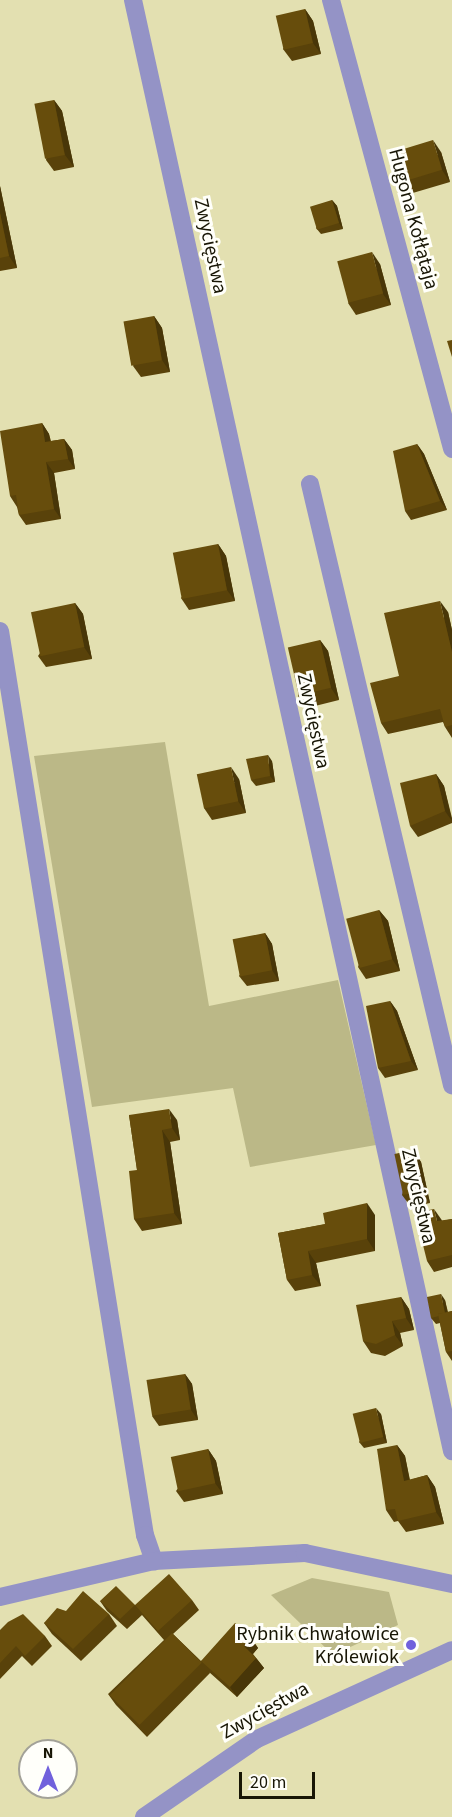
<!DOCTYPE html>
<html>
<head>
<meta charset="utf-8">
<style>
	body { margin:0 }
	#map { position:relative; width:452px; height:1817px; overflow:hidden; background:#e3e0b1; font-family:"Source Sans 3",sans-serif }
	div>[style] { position:absolute }
	.green>* { inset:0; background:#bbb887 }
	.minor>* { height:18px; margin:-9px; padding:0 9px; transform-origin:9px; border-radius:9px; background:#9493c6 }
	.wall>* { inset:0; background:#59420a }
	.shaded-wall>* { inset:0; background:#483608 }
	.building>* { inset:0; background:#674d0c; transform-origin:0 0 }
	.dots>* { width:16px; height:16px; translate:-50% -50%; box-sizing:border-box; border:3px solid #fffffa; border-radius:50% }
	span { translate:-50% -50%; white-space:nowrap; text-align:center; line-height:1.15; -webkit-text-stroke:6px #fffffa; paint-order:stroke }
	.street-label { font-size:20px; color:#181605 }
	.poi-label { font-size:20px; color:#181605 }
	.right { translate:-100% -50%; text-align:right }
	.north { position:absolute; left:18px; top:1739px; width:60px; height:60px; box-sizing:border-box; background:#fffffa; border:2px solid #a3a298; border-radius:50%; rotate:0deg; font-size:16px; font-weight:700; line-height:24px; text-align:center; color:#181605 }
	.north::after { content:''; display:block; margin:auto; width:21px; height:27px; background:#7161dc; clip-path:polygon(50% 0,100% 100%,50% 72%,0 100%) }
	.scale { position:absolute; left:239px; top:1772px; width:76px; height:27px; box-sizing:border-box; border:3px solid #181605; border-top:0; padding-left:8px; font-size:18px; line-height:21px; white-space:nowrap; color:#181605; -webkit-text-stroke:4px #fffffa; paint-order:stroke }
</style>
</head>
<body>
<div id="map">
	<div class="green">
		<div style="clip-path:polygon(165px 742px,209px 1006px,338px 980px,376px 1145px,250px 1167px,233px 1088px,92px 1107px,34px 756px)"></div>
		<div style="clip-path:polygon(312px 1578px,389px 1592px,398px 1625px,333px 1655px,271px 1595px)"></div>
	</div>
	<div class="minor">
		<div style="left:133px;top:0;width:1486px;rotate:77.6deg"></div>
		<div style="left:331px;top:0;width:465px;rotate:74.9deg"></div>
		<div style="left:310px;top:484px;width:618px;rotate:76.71deg"></div>
		<div style="left:0;top:631px;width:916px;rotate:80.89deg"></div>
		<div style="left:145px;top:1535px;width:28px;rotate:71deg"></div>
		<div style="left:154px;top:1561px;width:151px;rotate:-3deg"></div>
		<div style="left:305px;top:1553px;width:150px;rotate:11.9deg"></div>
		<div style="left:0;top:1597px;width:158px;rotate:-13.2deg"></div>
		<div style="left:144px;top:1817px;width:137px;rotate:-34.6deg"></div>
		<div style="left:257px;top:1739px;width:214px;rotate:-24.5deg"></div>
	</div>
	<div class="wall">
		<div style="clip-path:polygon(305px 9px,313px 21px,321px 54px,292px 61px,283px 49px)"></div>
		<div style="clip-path:polygon(54px 100px,62px 111px,74px 167px,54px 171px,46px 160px)"></div>
		<div style="clip-path:polygon(441px 152px,450px 182px,406px 195px,398px 184px)"></div>
		<div style="clip-path:polygon(0 186px,17px 268px,0 271px)"></div>
		<div style="clip-path:polygon(332px 200px,337px 206px,343px 229px,321px 234px,316px 228px)"></div>
		<div style="clip-path:polygon(380px 264px,391px 305px,356px 315px,348px 303px)"></div>
		<div style="clip-path:polygon(154px 316px,162px 328px,170px 372px,141px 377px,133px 366px)"></div>
		<div style="clip-path:polygon(42px 423px,49px 434px,51px 441px,64px 439px,72px 450px,75px 469px,54px 473px,61px 519px,26px 525px,19px 515px,17px 507px,10px 496px)"></div>
		<div style="clip-path:polygon(417px 444px,424px 454px,447px 510px,411px 520px,405px 511px)"></div>
		<div style="clip-path:polygon(218px 544px,226px 556px,235px 601px,189px 610px,181px 598px)"></div>
		<div style="clip-path:polygon(75px 603px,83px 614px,92px 659px,46px 667px,38px 656px)"></div>
		<div style="clip-path:polygon(448px 612px,452px 630px,452px 738px,445px 727px,443px 722px,388px 734px,381px 723px,399px 676px)"></div>
		<div style="clip-path:polygon(320px 640px,328px 651px,339px 700px,307px 708px,298px 696px)"></div>
		<div style="clip-path:polygon(272px 761px,275px 782px,256px 786px,251px 780px)"></div>
		<div style="clip-path:polygon(436px 774px,444px 786px,452px 818px,452px 823px,418px 837px,410px 826px)"></div>
		<div style="clip-path:polygon(239px 779px,246px 813px,212px 820px,204px 808px)"></div>
		<div style="clip-path:polygon(379px 910px,388px 921px,400px 971px,366px 979px,358px 967px)"></div>
		<div style="clip-path:polygon(265px 933px,272px 944px,279px 981px,247px 986px,239px 976px)"></div>
		<div style="clip-path:polygon(390px 1001px,397px 1011px,418px 1070px,385px 1078px,378px 1068px)"></div>
		<div style="clip-path:polygon(129px 1115px,177px 1120px,180px 1140px,170px 1142px,182px 1224px,142px 1231px,134px 1219px,137px 1170px)"></div>
		<div style="clip-path:polygon(413px 1150px,421px 1162px,430px 1203px,411px 1207px,402px 1195px)"></div>
		<div style="clip-path:polygon(375px 1215px,375px 1251px,316px 1263px,321px 1286px,295px 1291px,287px 1280px,278px 1233px)"></div>
		<div style="clip-path:polygon(441px 1219px,442px 1221px,452px 1219px,452px 1267px,434px 1272px,427px 1261px)"></div>
		<div style="clip-path:polygon(401px 1297px,409px 1309px,414px 1330px,400px 1333px,403px 1346px,385px 1356px,371px 1353px,363px 1341px)"></div>
		<div style="clip-path:polygon(445px 1300px,448px 1312px,452px 1311px,452px 1361px,446px 1352px,440px 1323px,436px 1324px,431px 1318px)"></div>
		<div style="clip-path:polygon(185px 1374px,192px 1384px,198px 1420px,159px 1426px,152px 1416px)"></div>
		<div style="clip-path:polygon(381px 1414px,387px 1443px,364px 1448px,359px 1442px)"></div>
		<div style="clip-path:polygon(397px 1445px,405px 1456px,410px 1480px,427px 1475px,435px 1487px,444px 1524px,406px 1532px,398px 1521px,394px 1522px,386px 1510px)"></div>
		<div style="clip-path:polygon(208px 1449px,216px 1461px,223px 1494px,184px 1502px,176px 1491px)"></div>
		<div style="clip-path:polygon(192px 1600px,199px 1610px,173px 1634px,201px 1661px,251px 1638px,258px 1648px,253px 1654px,264px 1668px,237px 1697px,209px 1672px,210px 1673px,147px 1737px,116px 1705px,108px 1694px,164px 1640px,142px 1615px,127px 1629px,107px 1611px,100px 1601px,135px 1605px)"></div>
		<div style="clip-path:polygon(66px 1611px,109px 1614px,117px 1626px,81px 1661px,52px 1634px,44px 1623px)"></div>
		<div style="clip-path:polygon(0 1630px,45px 1636px,52px 1646px,32px 1666px,22px 1656px,0 1679px)"></div>
	</div>
	<div class="shaded-wall">
		<div style="clip-path:polygon(305px 9px,313px 21px,321px 54px,313px 43px)"></div>
		<div style="clip-path:polygon(54px 100px,62px 111px,74px 167px,65px 155px)"></div>
		<div style="clip-path:polygon(433px 140px,441px 152px,450px 182px,442px 170px)"></div>
		<div style="clip-path:polygon(0 186px,17px 268px,9px 256px,0 213px)"></div>
		<div style="clip-path:polygon(332px 200px,337px 206px,343px 229px,339px 223px)"></div>
		<div style="clip-path:polygon(372px 252px,380px 264px,391px 305px,383px 294px)"></div>
		<div style="clip-path:polygon(154px 316px,162px 328px,170px 372px,162px 360px)"></div>
		<div style="clip-path:polygon(42px 423px,49px 434px,52px 452px,45px 442px)"></div>
		<div style="clip-path:polygon(64px 439px,72px 450px,75px 469px,68px 459px)"></div>
		<div style="clip-path:polygon(417px 444px,424px 454px,447px 510px,440px 501px)"></div>
		<div style="clip-path:polygon(46px 462px,54px 473px,61px 519px,54px 509px)"></div>
		<div style="clip-path:polygon(218px 544px,226px 556px,235px 601px,227px 590px)"></div>
		<div style="clip-path:polygon(440px 601px,448px 612px,452px 630px,452px 652px)"></div>
		<div style="clip-path:polygon(75px 603px,83px 614px,92px 659px,84px 647px)"></div>
		<div style="clip-path:polygon(320px 640px,328px 651px,339px 700px,331px 688px)"></div>
		<div style="clip-path:polygon(268px 755px,272px 761px,275px 782px,270px 776px)"></div>
		<div style="clip-path:polygon(231px 767px,239px 779px,246px 813px,238px 801px)"></div>
		<div style="clip-path:polygon(436px 774px,444px 786px,452px 821px,445px 811px)"></div>
		<div style="clip-path:polygon(379px 910px,388px 921px,400px 971px,392px 959px)"></div>
		<div style="clip-path:polygon(265px 933px,272px 944px,279px 981px,272px 970px)"></div>
		<div style="clip-path:polygon(390px 1001px,397px 1011px,418px 1070px,411px 1061px)"></div>
		<div style="clip-path:polygon(169px 1109px,177px 1120px,180px 1140px,172px 1128px)"></div>
		<div style="clip-path:polygon(162px 1130px,170px 1142px,182px 1224px,174px 1213px)"></div>
		<div style="clip-path:polygon(413px 1150px,421px 1162px,430px 1203px,422px 1191px)"></div>
		<div style="clip-path:polygon(367px 1203px,375px 1215px,375px 1251px,367px 1239px)"></div>
		<div style="clip-path:polygon(434px 1209px,441px 1219px,445px 1232px,437px 1221px)"></div>
		<div style="clip-path:polygon(308px 1251px,316px 1263px,321px 1286px,312px 1275px)"></div>
		<div style="clip-path:polygon(441px 1294px,445px 1300px,449px 1321px,445px 1315px)"></div>
		<div style="clip-path:polygon(401px 1297px,409px 1309px,414px 1330px,406px 1318px)"></div>
		<div style="clip-path:polygon(392px 1321px,400px 1333px,403px 1346px,395px 1335px)"></div>
		<div style="clip-path:polygon(185px 1374px,192px 1384px,198px 1420px,191px 1410px)"></div>
		<div style="clip-path:polygon(376px 1408px,381px 1414px,387px 1443px,383px 1437px)"></div>
		<div style="clip-path:polygon(397px 1445px,405px 1456px,412px 1493px,404px 1481px)"></div>
		<div style="clip-path:polygon(208px 1449px,216px 1461px,223px 1494px,215px 1483px)"></div>
		<div style="clip-path:polygon(427px 1475px,435px 1487px,444px 1524px,436px 1512px)"></div>
		<div style="clip-path:polygon(251px 1638px,258px 1648px,251px 1656px,244px 1646px)"></div>
		<div style="clip-path:polygon(256px 1658px,264px 1668px,237px 1697px,230px 1687px)"></div>
	</div>
	<div class="building">
		<div style="left:305px;top:9px;width:35px;height:30px;rotate:77deg"></div>
		<div style="left:54px;top:100px;width:56px;height:20px;rotate:79deg"></div>
		<div style="left:433px;top:140px;width:31px;height:47px;rotate:73deg"></div>
		<div style="left:332px;top:200px;width:24px;height:23px;rotate:73deg"></div>
		<div style="clip-path:polygon(0 213px,9px 256px,0 258px)"></div>
		<div style="left:372px;top:252px;width:43px;height:36px;rotate:75deg"></div>
		<div style="left:154px;top:316px;width:45px;height:31px;rotate:80deg"></div>
		<div style="clip-path:polygon(452px 340px,452px 357px,447px 341px)"></div>
		<div style="clip-path:polygon(42px 423px,45px 442px,64px 439px,68px 459px,46px 462px,54px 509px,19px 515px,16px 495px,10px 496px,0 431px)"></div>
		<div style="clip-path:polygon(417px 444px,440px 501px,405px 511px,393px 451px)"></div>
		<div style="left:218px;top:544px;width:47px;height:46px;rotate:79deg"></div>
		<div style="clip-path:polygon(440px 601px,452px 652px,452px 725px,445px 727px,440px 709px,381px 723px,370px 683px,399px 676px,384px 613px)"></div>
		<div style="left:75px;top:603px;width:45px;height:45px;rotate:78deg"></div>
		<div style="left:320px;top:640px;width:49px;height:33px;rotate:77deg"></div>
		<div style="clip-path:polygon(268px 755px,270px 776px,251px 780px,246px 759px)"></div>
		<div style="left:231px;top:767px;width:35px;height:35px;rotate:78deg"></div>
		<div style="clip-path:polygon(436px 774px,445px 811px,410px 826px,400px 783px)"></div>
		<div style="left:379px;top:910px;width:51px;height:34px;rotate:75deg"></div>
		<div style="left:265px;top:933px;width:38px;height:33px;rotate:79deg"></div>
		<div style="clip-path:polygon(390px 1001px,411px 1061px,378px 1068px,366px 1006px)"></div>
		<div style="clip-path:polygon(169px 1109px,172px 1128px,162px 1130px,174px 1213px,134px 1219px,129px 1171px,137px 1170px,129px 1115px)"></div>
		<div style="left:413px;top:1150px;width:42px;height:19px;rotate:78deg"></div>
		<div style="clip-path:polygon(367px 1203px,367px 1239px,308px 1251px,312px 1275px,287px 1280px,278px 1233px,325px 1224px,323px 1213px)"></div>
		<div style="clip-path:polygon(434px 1209px,437px 1221px,452px 1219px,452px 1255px,427px 1261px,415px 1213px)"></div>
		<div style="clip-path:polygon(441px 1294px,445px 1313px,438px 1314px,439px 1316px,431px 1318px,427px 1297px)"></div>
		<div style="clip-path:polygon(401px 1297px,406px 1318px,392px 1321px,395px 1335px,376px 1344px,363px 1341px,356px 1305px)"></div>
		<div style="clip-path:polygon(452px 1311px,452px 1351px,446px 1352px,438px 1314px)"></div>
		<div style="left:185px;top:1374px;width:36px;height:39px;rotate:81deg"></div>
		<div style="left:376px;top:1408px;width:30px;height:24px;rotate:76deg"></div>
		<div style="clip-path:polygon(397px 1445px,404px 1481px,427px 1475px,436px 1512px,398px 1521px,395px 1509px,386px 1510px,377px 1449px)"></div>
		<div style="left:208px;top:1449px;width:35px;height:38px;rotate:78deg"></div>
		<div style="clip-path:polygon(169px 1574px,192px 1600px,158px 1631px,135px 1605px,120px 1619px,100px 1601px,116px 1586px,135px 1605px)"></div>
		<div style="clip-path:polygon(83px 1591px,109px 1614px,73px 1649px,44px 1623px,57px 1608px,66px 1611px)"></div>
		<div style="clip-path:polygon(23px 1614px,45px 1636px,25px 1656px,16px 1646px,0 1663px,0 1630px,8px 1622px)"></div>
		<div style="clip-path:polygon(235px 1623px,251px 1638px,244px 1646px,256px 1658px,230px 1687px,201px 1661px)"></div>
		<div style="left:172px;top:1633px;width:42px;height:88px;rotate:45deg"></div>
	</div>
	<div class="dots">
		<div style="left:411px;top:1645px;background:#7161dc"></div>
	</div>
	<div class="street-label">
		<span style="left:413px;top:219px;rotate:75deg">Hugona Kołłątaja</span>
		<span style="left:210px;top:246px;rotate:78deg">Zwycięstwa</span>
		<span style="left:313px;top:721px;rotate:78deg">Zwycięstwa</span>
		<span style="left:418px;top:1196px;rotate:77deg">Zwycięstwa</span>
		<span style="left:265px;top:1711px;rotate:-29deg">Zwycięstwa</span>
	</div>
	<div class="poi-label">
		<span class="right" style="left:399px;top:1646px">Rybnik Chwałowice<br>Królewiok</span>
	</div>
	<div class="north">N</div>
	<div class="scale">20 m</div>
</div>
</body>
</html>
